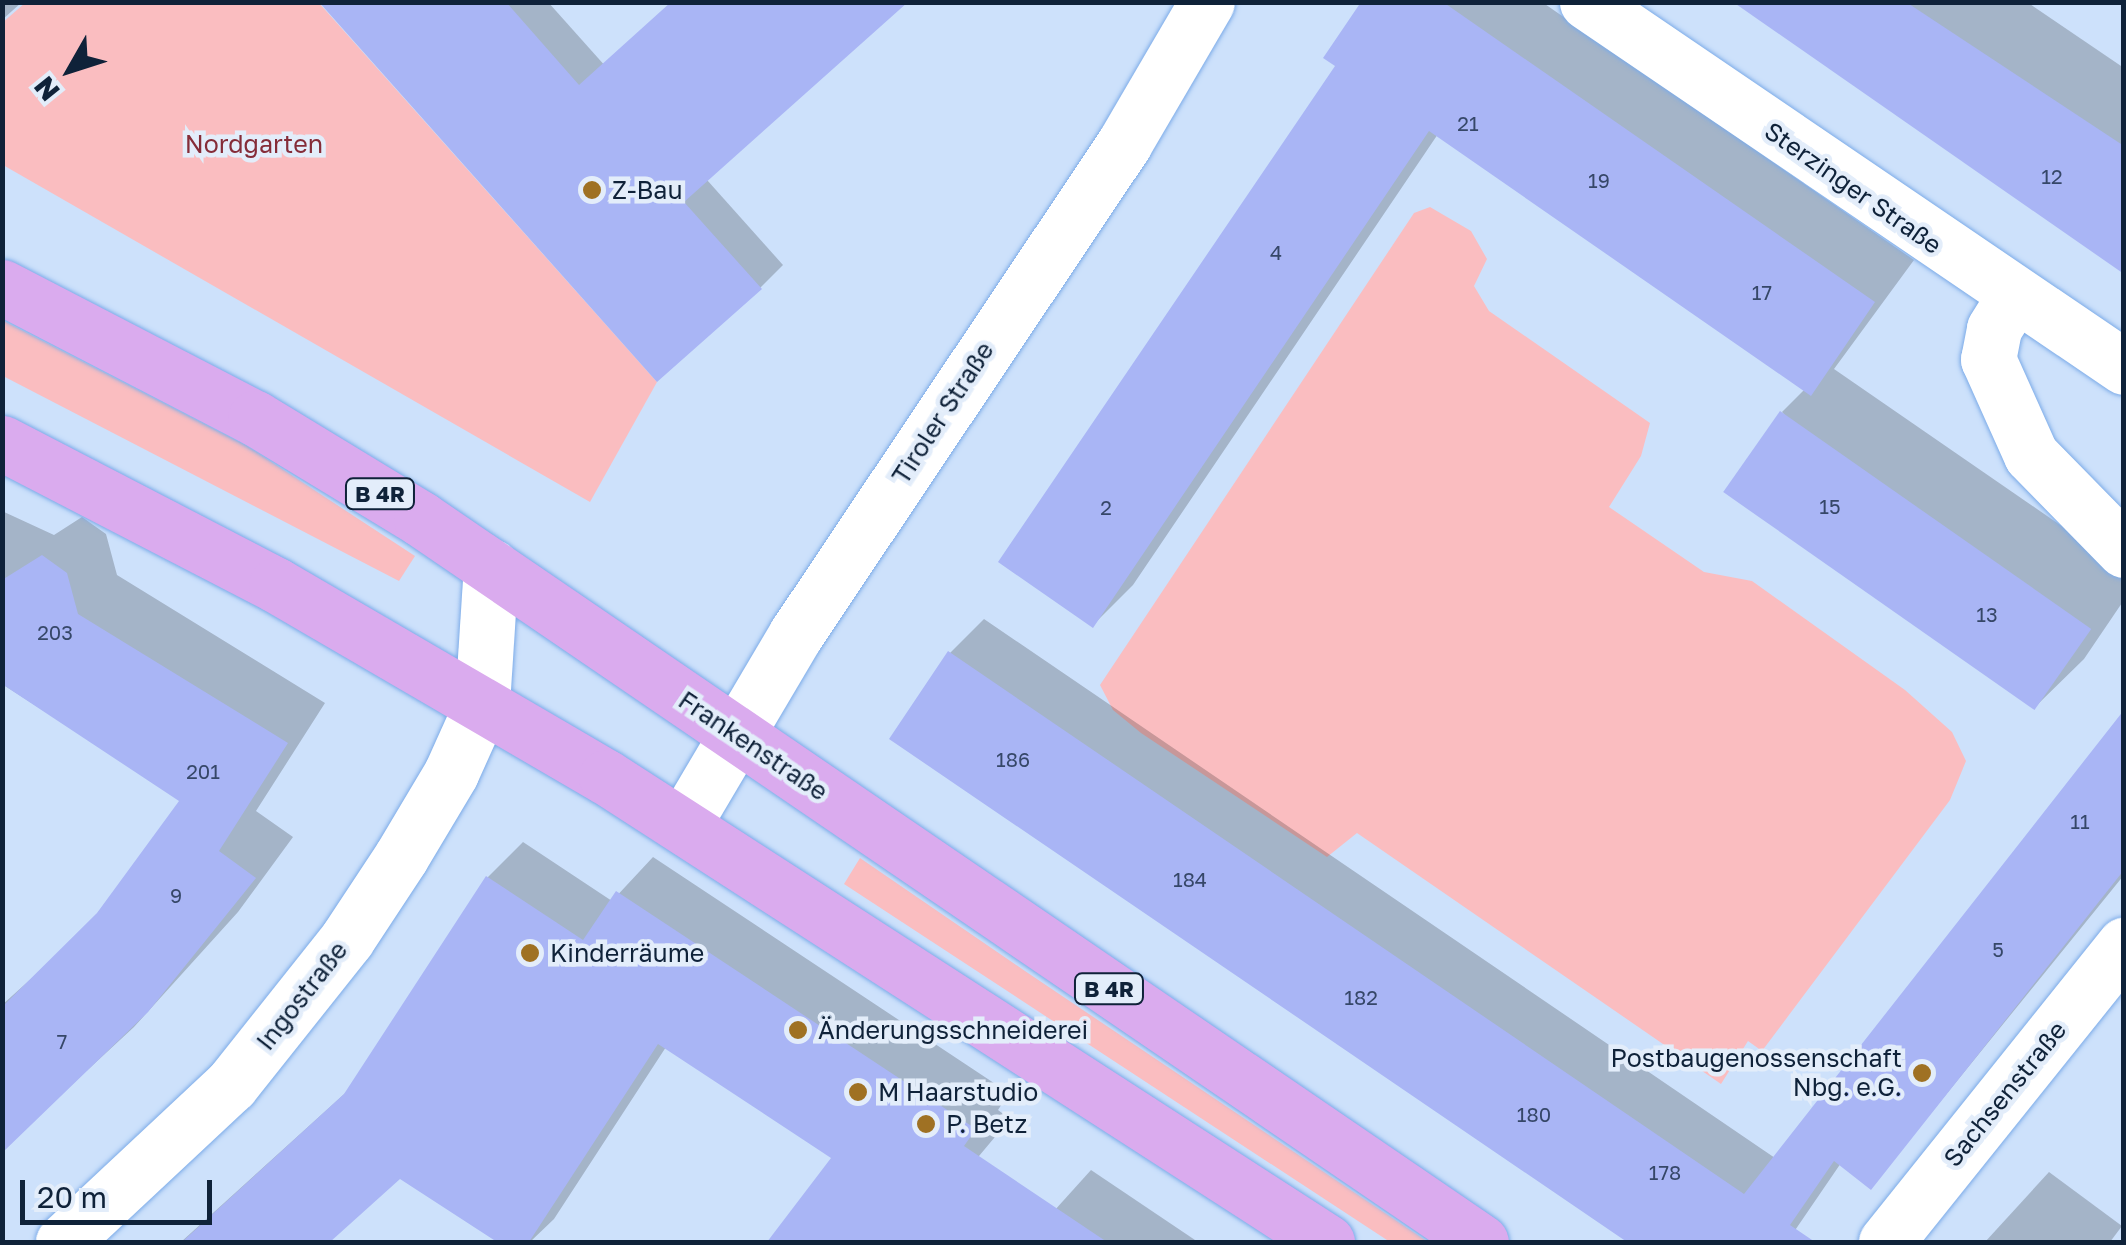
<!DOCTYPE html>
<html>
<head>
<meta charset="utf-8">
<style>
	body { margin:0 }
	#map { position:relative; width:2126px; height:1245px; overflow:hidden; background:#cde1fb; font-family:"Golos Text",sans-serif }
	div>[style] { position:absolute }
	.green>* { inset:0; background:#fabdc0 }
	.shadow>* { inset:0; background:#0003 }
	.building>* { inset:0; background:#a9b5f5; transform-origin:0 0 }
	.roads { filter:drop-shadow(0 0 2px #7cabe8) drop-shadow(0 0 2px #7cabe8) }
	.minor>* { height:55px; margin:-27.5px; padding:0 27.5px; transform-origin:27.5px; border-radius:27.5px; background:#fff }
	.major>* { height:55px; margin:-27.5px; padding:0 27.5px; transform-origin:27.5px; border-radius:27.5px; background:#daabee }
	.dots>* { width:28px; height:28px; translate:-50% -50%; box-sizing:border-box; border:5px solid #e3edfa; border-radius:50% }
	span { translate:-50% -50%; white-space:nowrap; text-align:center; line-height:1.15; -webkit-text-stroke:9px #e3edfa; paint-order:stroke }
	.number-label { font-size:20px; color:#364768 }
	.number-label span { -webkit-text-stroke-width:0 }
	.shield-label span { padding:2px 8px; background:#e3edfa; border:2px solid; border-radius:8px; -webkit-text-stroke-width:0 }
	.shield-label { font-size:22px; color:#0f2239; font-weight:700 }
	.park-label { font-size:25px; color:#852c38 }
	.street-label { font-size:25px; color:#0f2239 }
	.poi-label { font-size:25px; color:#0f2239 }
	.left { translate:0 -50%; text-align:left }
	.right { translate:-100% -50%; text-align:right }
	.frame { position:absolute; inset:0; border:5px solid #0f2239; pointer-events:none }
	.north { position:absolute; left:20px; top:20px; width:100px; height:100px; -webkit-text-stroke:8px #e3edfa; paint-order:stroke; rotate:231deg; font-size:28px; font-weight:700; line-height:40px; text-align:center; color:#0f2239 }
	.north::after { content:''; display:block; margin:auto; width:35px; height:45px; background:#0f2239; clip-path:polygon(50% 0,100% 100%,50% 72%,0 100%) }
	.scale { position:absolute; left:20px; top:1180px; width:192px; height:45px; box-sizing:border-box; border:5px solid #0f2239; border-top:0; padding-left:12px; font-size:30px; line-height:35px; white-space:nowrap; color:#0f2239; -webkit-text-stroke:8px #e3edfa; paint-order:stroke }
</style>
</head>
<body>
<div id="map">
	<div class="green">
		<div style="clip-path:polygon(25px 3px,319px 3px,657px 382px,590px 502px,3px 165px,2px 23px)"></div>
		<div style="clip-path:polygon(1430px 207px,1471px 231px,1487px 259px,1474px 286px,1489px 311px,1650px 423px,1641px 456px,1609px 507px,1704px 572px,1752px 581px,1905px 690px,1952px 732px,1966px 761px,1950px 800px,1762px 1051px,1748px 1041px,1721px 1084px,1357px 833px,1327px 857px,1141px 733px,1113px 710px,1100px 685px,1414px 213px)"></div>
		<div style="clip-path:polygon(2px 320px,247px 446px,415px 556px,399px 581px,3px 376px)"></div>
		<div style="clip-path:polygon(860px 858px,1025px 971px,1428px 1242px,1390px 1242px,844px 884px)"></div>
	</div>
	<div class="shadow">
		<div style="clip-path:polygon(2px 2px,22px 2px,2px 20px)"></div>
		<div style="clip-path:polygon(322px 2px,548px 2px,783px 265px,760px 288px)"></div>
		<div style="clip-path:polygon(1364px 2px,1542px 2px,1914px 260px,1834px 369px,2124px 569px,2124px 600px,2084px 659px,2037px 705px,1782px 412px,1805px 389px,1438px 134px,1133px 585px,1093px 625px)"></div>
		<div style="clip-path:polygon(1738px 2px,2027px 2px,2124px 68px,2124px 270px)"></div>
		<div style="clip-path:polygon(2px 511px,54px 535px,82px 517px,106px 534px,117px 575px,325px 703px,256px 811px,293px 837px,238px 912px,134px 1027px,2px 1149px,2px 1005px,84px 931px,183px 800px,2px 684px)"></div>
		<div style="clip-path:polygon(984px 619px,1775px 1158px,2124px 715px,2124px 875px,1871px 1187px,1841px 1163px,1787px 1242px,1631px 1242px,893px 738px,950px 653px)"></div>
		<div style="clip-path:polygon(523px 842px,612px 901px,653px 857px,1009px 1093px,998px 1110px,1010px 1119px,907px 1242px,769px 1242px,834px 1157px,666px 1047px,554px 1219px,530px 1242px,501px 1242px,400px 1176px,326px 1242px,181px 1242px,352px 1087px,488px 877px)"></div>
		<div style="clip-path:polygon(1091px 1170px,1198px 1242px,1026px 1242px)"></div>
		<div style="clip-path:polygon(2049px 1172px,2122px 1226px,2110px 1242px,1985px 1242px)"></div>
	</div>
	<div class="building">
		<div style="clip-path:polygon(319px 2px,506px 2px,579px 85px,671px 2px,908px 2px,684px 202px,762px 289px,657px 382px)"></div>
		<div style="clip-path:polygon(1361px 2px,1443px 2px,1875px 302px,1811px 396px,1429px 131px,1093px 628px,998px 562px,1335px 66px,1323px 58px)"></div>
		<div style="clip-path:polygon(1733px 2px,1906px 2px,2124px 146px,2124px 274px)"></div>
		<div style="left:1780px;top:411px;width:380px;height:99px;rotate:35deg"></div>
		<div style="clip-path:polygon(42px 555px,67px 573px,78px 614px,288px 743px,219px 851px,256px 878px,148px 1012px,2px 1153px,2px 1007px,97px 913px,179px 801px,2px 684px,2px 580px)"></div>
		<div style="clip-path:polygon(948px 651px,1744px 1194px,2124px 710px,2124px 870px,1871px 1190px,1834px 1161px,1790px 1225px,1815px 1242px,1627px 1242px,889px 739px)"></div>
		<div style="clip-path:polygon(486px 876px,583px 940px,616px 891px,976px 1129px,964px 1146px,1107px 1242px,767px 1242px,831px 1158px,658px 1044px,529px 1242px,497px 1242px,400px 1179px,330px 1242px,182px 1242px,344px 1094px)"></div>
	</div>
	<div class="roads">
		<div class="minor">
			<div style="left:1587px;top:2px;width:649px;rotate:34.2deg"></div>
			<div style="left:2013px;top:298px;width:36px;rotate:122deg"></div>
			<div style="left:1994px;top:329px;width:31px;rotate:101deg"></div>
			<div style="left:1988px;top:359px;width:105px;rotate:65.9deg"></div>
			<div style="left:2031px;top:455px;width:133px;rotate:45.6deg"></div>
			<div style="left:683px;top:825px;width:222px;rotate:-59.4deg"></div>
			<div style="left:796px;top:634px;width:590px;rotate:-56.2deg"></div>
			<div style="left:1124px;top:144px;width:164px;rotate:-59.7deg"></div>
			<div style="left:63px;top:1242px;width:230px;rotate:-43.1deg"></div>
			<div style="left:231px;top:1085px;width:186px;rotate:-51.5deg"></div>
			<div style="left:347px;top:939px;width:98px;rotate:-56.6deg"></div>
			<div style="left:401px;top:857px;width:98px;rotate:-59.2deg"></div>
			<div style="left:451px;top:773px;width:76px;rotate:-65.8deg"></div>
			<div style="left:482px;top:704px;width:138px;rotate:-86.3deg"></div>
			<div style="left:1886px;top:1242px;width:381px;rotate:-51.3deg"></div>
		</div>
		<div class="major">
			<div style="left:2px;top:287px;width:285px;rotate:27.4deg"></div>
			<div style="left:255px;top:418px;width:194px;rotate:31.3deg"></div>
			<div style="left:421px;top:519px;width:1283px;rotate:34.3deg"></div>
			<div style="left:2px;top:443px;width:309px;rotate:27.4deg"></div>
			<div style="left:276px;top:585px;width:382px;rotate:30.2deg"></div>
			<div style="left:606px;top:777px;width:858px;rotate:32.82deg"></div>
		</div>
	</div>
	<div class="dots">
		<div style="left:592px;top:190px;background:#9f7123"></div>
		<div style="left:530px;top:953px;background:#9f7123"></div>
		<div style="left:798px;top:1030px;background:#9f7123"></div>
		<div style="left:1922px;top:1073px;background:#9f7123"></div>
		<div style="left:858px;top:1092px;background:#9f7123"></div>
		<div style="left:926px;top:1124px;background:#9f7123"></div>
	</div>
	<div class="number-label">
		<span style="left:1468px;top:123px">21</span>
		<span style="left:2052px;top:176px">12</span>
		<span style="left:1599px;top:180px">19</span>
		<span style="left:1276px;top:252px">4</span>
		<span style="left:1762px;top:292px">17</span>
		<span style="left:1830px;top:506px">15</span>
		<span style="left:1106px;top:507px">2</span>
		<span style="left:1987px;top:614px">13</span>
		<span style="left:55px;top:632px">203</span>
		<span style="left:1013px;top:759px">186</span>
		<span style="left:203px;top:771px">201</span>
		<span style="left:2080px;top:821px">11</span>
		<span style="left:1190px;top:879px">184</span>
		<span style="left:176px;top:895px">9</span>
		<span style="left:1998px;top:949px">5</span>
		<span style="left:1361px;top:997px">182</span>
		<span style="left:62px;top:1041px">7</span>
		<span style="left:1534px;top:1114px">180</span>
		<span style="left:1665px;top:1172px">178</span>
	</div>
	<div class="shield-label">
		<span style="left:380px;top:494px">B 4R</span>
		<span style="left:1109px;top:989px">B 4R</span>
	</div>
	<div class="park-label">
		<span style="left:254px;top:144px">Nordgarten</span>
	</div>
	<div class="street-label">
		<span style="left:1853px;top:188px;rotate:35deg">Sterzinger Straße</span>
		<span style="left:943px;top:413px;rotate:-57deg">Tiroler Straße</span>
		<span style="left:753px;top:746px;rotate:34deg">Frankenstraße</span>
		<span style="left:302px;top:996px;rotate:-52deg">Ingostraße</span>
		<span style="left:2005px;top:1094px;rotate:-51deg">Sachsenstraße</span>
	</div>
	<div class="poi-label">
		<span class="left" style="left:612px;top:190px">Z-Bau</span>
		<span class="left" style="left:550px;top:953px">Kinderräume</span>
		<span class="left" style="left:818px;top:1030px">Änderungsschneiderei</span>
		<span class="right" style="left:1902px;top:1073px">Postbaugenossenschaft<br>Nbg. e.G.</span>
		<span class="left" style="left:878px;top:1092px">M Haarstudio</span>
		<span class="left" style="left:946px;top:1124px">P. Betz</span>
	</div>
	<div class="frame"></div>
	<div class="north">N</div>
	<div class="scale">20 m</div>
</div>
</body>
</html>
